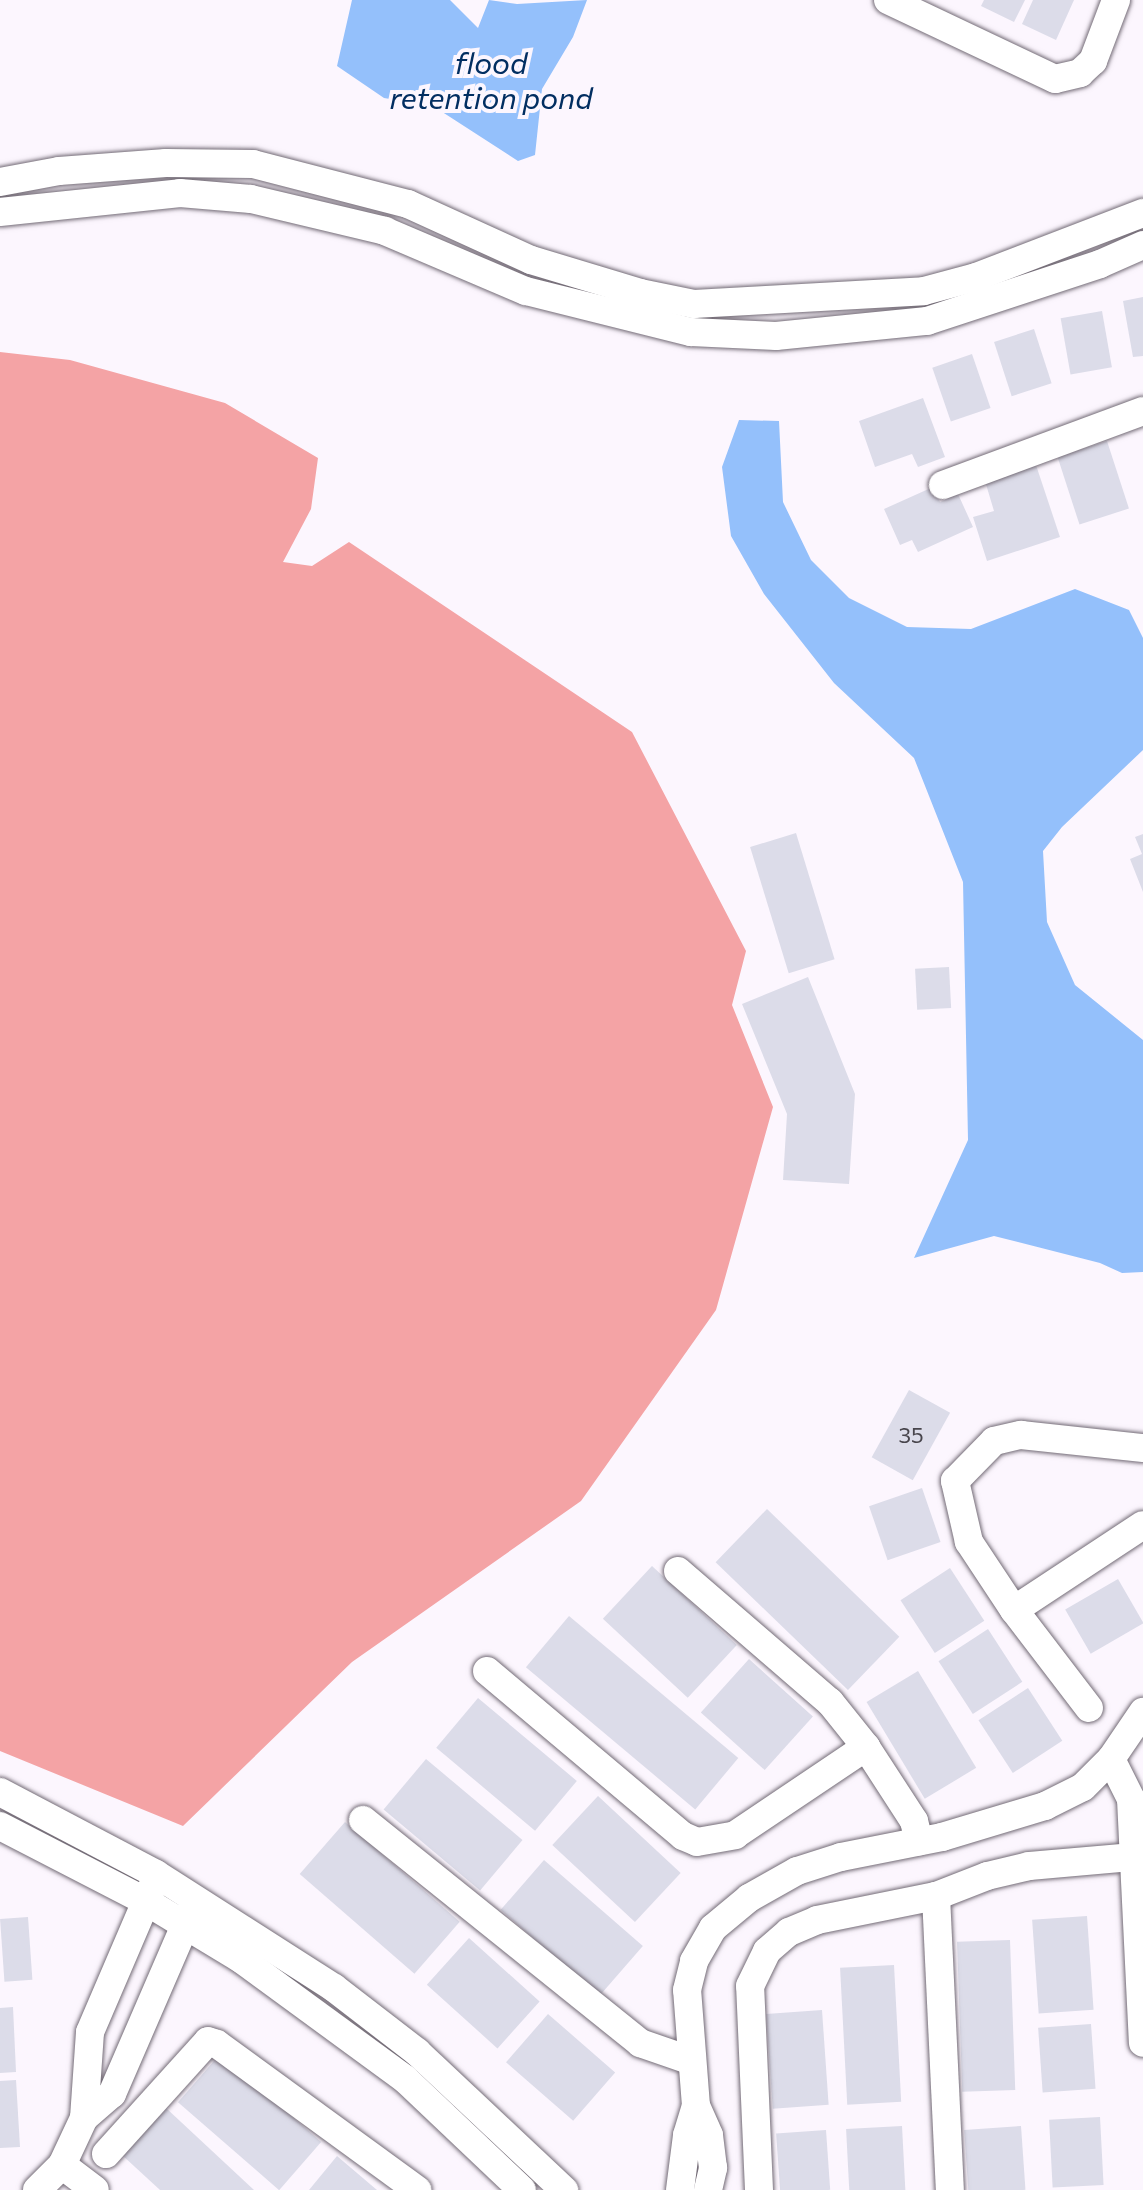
<!DOCTYPE html>
<html>
<head>
<meta charset="utf-8">
<style>
	body { margin:0 }
	#map { position:relative; width:1143px; height:2190px; overflow:hidden; background:#fcf6fe; font-family:Commissioner,sans-serif }
	div>[style] { position:absolute }
	.forest>* { inset:0; background:#f4a3a5 }
	.water>* { inset:0; background:#94c0fb }
	.building>* { inset:0; background:#dcdce9; transform-origin:0 0 }
	.roads { filter:drop-shadow(0 0 2px #736b76) drop-shadow(0 0 2px #736b76) }
	.minor>* { height:28px; margin:-14px; padding:0 14px; transform-origin:14px; border-radius:14px; background:#fff }
	span { translate:-50% -50%; white-space:nowrap; text-align:center; line-height:1.15; -webkit-text-stroke:8px #fcf6fe; paint-order:stroke }
	.number-label { font-size:22px; color:#48454c }
	.number-label span { -webkit-text-stroke-width:0 }
	.water-label { font-size:30px; color:#022e61; font-style:italic }
</style>
</head>
<body>
<div id="map">
	<div class="forest">
		<div style="clip-path:polygon(0 352px,70px 360px,225px 403px,318px 458px,311px 509px,283px 562px,312px 566px,349px 542px,632px 732px,746px 951px,732px 1005px,773px 1107px,716px 1310px,581px 1501px,352px 1662px,183px 1826px,0 1751px)"></div>
	</div>
	<div class="water">
		<div style="clip-path:polygon(352px 0,450px 0,478px 28px,489px 0,517px 4px,587px 0,573px 37px,542px 89px,535px 155px,518px 161px,433px 106px,384px 98px,337px 66px)"></div>
		<div style="clip-path:polygon(739px 420px,779px 421px,783px 502px,811px 560px,849px 598px,907px 627px,971px 629px,1075px 589px,1129px 610px,1143px 638px,1143px 750px,1062px 827px,1043px 851px,1047px 922px,1075px 985px,1143px 1040px,1143px 1272px,1122px 1273px,1100px 1263px,994px 1236px,914px 1258px,968px 1140px,963px 882px,914px 758px,834px 683px,764px 594px,731px 536px,722px 467px)"></div>
	</div>
	<div class="building">
		<div style="clip-path:polygon(984px 0,1025px 0,1014px 22px,981px 6px)"></div>
		<div style="clip-path:polygon(1033px 0,1074px 0,1056px 40px,1022px 24px)"></div>
		<div style="clip-path:polygon(1143px 297px,1143px 356px,1133px 357px,1123px 301px)"></div>
		<div style="left:1102px;top:311px;width:57px;height:42px;rotate:80deg"></div>
		<div style="left:1034px;top:329px;width:57px;height:42px;rotate:72deg"></div>
		<div style="left:972px;top:354px;width:57px;height:42px;rotate:71deg"></div>
		<div style="clip-path:polygon(923px 398px,945px 457px,918px 467px,912px 454px,875px 467px,859px 421px)"></div>
		<div style="left:1107px;top:441px;width:71px;height:52px;rotate:72deg"></div>
		<div style="clip-path:polygon(1036px 465px,1060px 537px,987px 561px,973px 517px,994px 511px,985px 481px)"></div>
		<div style="clip-path:polygon(933px 487px,940px 502px,958px 494px,973px 527px,918px 552px,912px 540px,900px 545px,884px 509px)"></div>
		<div style="left:796px;top:833px;width:132px;height:48px;rotate:73deg"></div>
		<div style="clip-path:polygon(1143px 834px,1143px 892px,1130px 859px,1142px 854px,1135px 837px)"></div>
		<div style="left:949px;top:967px;width:41px;height:34px;rotate:87deg"></div>
		<div style="clip-path:polygon(808px 977px,855px 1094px,849px 1184px,783px 1180px,787px 1114px,742px 1004px)"></div>
		<div style="left:909px;top:1390px;width:47px;height:77px;rotate:29deg"></div>
		<div style="left:922px;top:1488px;width:57px;height:56px;rotate:71deg"></div>
		<div style="left:767px;top:1509px;width:184px;height:74px;rotate:44deg"></div>
		<div style="left:652px;top:1566px;width:116px;height:72px;rotate:43deg"></div>
		<div style="left:950px;top:1568px;width:63px;height:59px;rotate:57deg"></div>
		<div style="left:1118px;top:1579px;width:51px;height:61px;rotate:60deg"></div>
		<div style="left:569px;top:1616px;width:221px;height:67px;rotate:40deg"></div>
		<div style="left:988px;top:1629px;width:63px;height:59px;rotate:57deg"></div>
		<div style="left:749px;top:1659px;width:86px;height:72px;rotate:42deg"></div>
		<div style="left:918px;top:1671px;width:113px;height:60px;rotate:59deg"></div>
		<div style="left:1028px;top:1688px;width:63px;height:59px;rotate:57deg"></div>
		<div style="left:478px;top:1698px;width:129px;height:65px;rotate:40deg"></div>
		<div style="left:426px;top:1759px;width:126px;height:66px;rotate:40deg"></div>
		<div style="left:598px;top:1796px;width:113px;height:67px;rotate:43deg"></div>
		<div style="left:345px;top:1822px;width:152px;height:69px;rotate:41deg"></div>
		<div style="left:544px;top:1860px;width:131px;height:66px;rotate:41deg"></div>
		<div style="left:1087px;top:1916px;width:94px;height:55px;rotate:86deg"></div>
		<div style="left:28px;top:1917px;width:63px;height:28px;rotate:86deg"></div>
		<div style="left:469px;top:1938px;width:95px;height:63px;rotate:42deg"></div>
		<div style="left:1010px;top:1940px;width:150px;height:53px;rotate:88deg"></div>
		<div style="left:894px;top:1965px;width:137px;height:54px;rotate:87deg"></div>
		<div style="clip-path:polygon(13px 2007px,16px 2072px,0 2073px,0 2008px)"></div>
		<div style="left:822px;top:2010px;width:95px;height:56px;rotate:86deg"></div>
		<div style="left:548px;top:2014px;width:89px;height:64px;rotate:41deg"></div>
		<div style="left:1091px;top:2024px;width:65px;height:53px;rotate:86deg"></div>
		<div style="left:220px;top:2054px;width:134px;height:64px;rotate:41deg"></div>
		<div style="clip-path:polygon(16px 2080px,20px 2147px,0 2148px,0 2081px)"></div>
		<div style="clip-path:polygon(166px 2108px,254px 2190px,160px 2190px,122px 2155px)"></div>
		<div style="left:1100px;top:2117px;width:68px;height:51px;rotate:87deg"></div>
		<div style="left:902px;top:2126px;width:64px;height:56px;rotate:87deg"></div>
		<div style="left:1021px;top:2126px;width:64px;height:57px;rotate:86deg"></div>
		<div style="left:826px;top:2130px;width:60px;height:50px;rotate:86deg"></div>
		<div style="clip-path:polygon(337px 2156px,377px 2190px,309px 2190px)"></div>
	</div>
	<div class="roads">
		<div class="minor">
			<div style="left:888px;top:0;width:185px;rotate:25.3deg"></div>
			<div style="left:1055px;top:79px;width:26px;rotate:-13deg"></div>
			<div style="left:1080px;top:73px;width:18px;rotate:-43deg"></div>
			<div style="left:1093px;top:61px;width:65px;rotate:-69.3deg"></div>
			<div style="left:0;top:182px;width:60px;rotate:-10.6deg"></div>
			<div style="left:59px;top:171px;width:107px;rotate:-4.3deg"></div>
			<div style="left:166px;top:163px;width:87px;rotate:0.7deg"></div>
			<div style="left:253px;top:164px;width:160px;rotate:14.5deg"></div>
			<div style="left:408px;top:204px;width:135px;rotate:24.5deg"></div>
			<div style="left:531px;top:260px;width:114px;rotate:16.8deg"></div>
			<div style="left:640px;top:293px;width:55px;rotate:11.5deg"></div>
			<div style="left:694px;top:304px;width:230px;rotate:-3.2deg"></div>
			<div style="left:924px;top:291px;width:54px;rotate:-15.1deg"></div>
			<div style="left:976px;top:277px;width:179px;rotate:-21deg"></div>
			<div style="left:0;top:212px;width:181px;rotate:-6deg"></div>
			<div style="left:180px;top:193px;width:71px;rotate:4.8deg"></div>
			<div style="left:251px;top:199px;width:138px;rotate:13.4deg"></div>
			<div style="left:385px;top:231px;width:153px;rotate:23.1deg"></div>
			<div style="left:526px;top:291px;width:170px;rotate:14deg"></div>
			<div style="left:691px;top:332px;width:85px;rotate:2.7deg"></div>
			<div style="left:776px;top:336px;width:152px;rotate:-5.7deg"></div>
			<div style="left:927px;top:321px;width:182px;rotate:-18.2deg"></div>
			<div style="left:1100px;top:264px;width:47px;rotate:-23.8deg"></div>
			<div style="left:943px;top:485px;width:213px;rotate:-20.3deg"></div>
			<div style="left:678px;top:1571px;width:201px;rotate:40.8deg"></div>
			<div style="left:830px;top:1702px;width:58px;rotate:51.3deg"></div>
			<div style="left:866px;top:1747px;width:88px;rotate:57deg"></div>
			<div style="left:914px;top:1821px;width:21px;rotate:76deg"></div>
			<div style="left:1014px;top:1610px;width:154px;rotate:-33.4deg"></div>
			<div style="left:487px;top:1671px;width:256px;rotate:40.1deg"></div>
			<div style="left:683px;top:1836px;width:15px;rotate:23deg"></div>
			<div style="left:697px;top:1842px;width:39px;rotate:-10deg"></div>
			<div style="left:735px;top:1835px;width:158px;rotate:-33.9deg"></div>
			<div style="left:1089px;top:1708px;width:123px;rotate:-127.4deg"></div>
			<div style="left:1014px;top:1610px;width:82px;rotate:-123.5deg"></div>
			<div style="left:969px;top:1542px;width:63px;rotate:-102.9deg"></div>
			<div style="left:955px;top:1481px;width:56px;rotate:-45.7deg"></div>
			<div style="left:994px;top:1441px;width:28px;rotate:-13deg"></div>
			<div style="left:1021px;top:1435px;width:123px;rotate:6.1deg"></div>
			<div style="left:1111px;top:1759px;width:45px;rotate:63.4deg"></div>
			<div style="left:1131px;top:1799px;width:244px;rotate:87.2deg"></div>
			<div style="left:0;top:1792px;width:176px;rotate:27.7deg"></div>
			<div style="left:156px;top:1874px;width:211px;rotate:32.6deg"></div>
			<div style="left:334px;top:1988px;width:105px;rotate:37.6deg"></div>
			<div style="left:417px;top:2052px;width:202px;rotate:43.2deg"></div>
			<div style="left:363px;top:1820px;width:356px;rotate:38.8deg"></div>
			<div style="left:640px;top:2043px;width:52px;rotate:19.1deg"></div>
			<div style="left:0;top:1826px;width:165px;rotate:27.3deg"></div>
			<div style="left:147px;top:1902px;width:110px;rotate:31.2deg"></div>
			<div style="left:241px;top:1959px;width:203px;rotate:36.2deg"></div>
			<div style="left:405px;top:2079px;width:161px;rotate:43.5deg"></div>
			<div style="left:936px;top:1896px;width:294px;rotate:87.3deg"></div>
			<div style="left:84px;top:2118px;width:37px;rotate:-41deg"></div>
			<div style="left:112px;top:2094px;width:202px;rotate:-66.6deg"></div>
			<div style="left:106px;top:2154px;width:152px;rotate:-47.9deg"></div>
			<div style="left:208px;top:2041px;width:9px;rotate:18deg"></div>
			<div style="left:217px;top:2044px;width:248px;rotate:36.1deg"></div>
			<div style="left:62px;top:2165px;width:41px;rotate:37.1deg"></div>
			<div style="left:37px;top:2190px;width:35px;rotate:-45deg"></div>
			<div style="left:62px;top:2165px;width:52px;rotate:-64.9deg"></div>
			<div style="left:84px;top:2118px;width:86px;rotate:-86deg"></div>
			<div style="left:90px;top:2032px;width:160px;rotate:-66.8deg"></div>
			<div style="left:680px;top:2190px;width:55px;rotate:-82.7deg"></div>
			<div style="left:687px;top:2135px;width:30px;rotate:-73deg"></div>
			<div style="left:708px;top:2190px;width:23px;rotate:-77deg"></div>
			<div style="left:713px;top:2168px;width:33px;rotate:-97deg"></div>
			<div style="left:709px;top:2135px;width:32px;rotate:-114deg"></div>
			<div style="left:696px;top:2106px;width:116px;rotate:-94.4deg"></div>
			<div style="left:687px;top:1990px;width:30px;rotate:-76deg"></div>
			<div style="left:694px;top:1961px;width:38px;rotate:-60deg"></div>
			<div style="left:713px;top:1928px;width:47px;rotate:-39.8deg"></div>
			<div style="left:749px;top:1898px;width:55px;rotate:-29.4deg"></div>
			<div style="left:797px;top:1871px;width:46px;rotate:-17.7deg"></div>
			<div style="left:841px;top:1857px;width:103px;rotate:-11.2deg"></div>
			<div style="left:942px;top:1837px;width:108px;rotate:-16.8deg"></div>
			<div style="left:1045px;top:1806px;width:42px;rotate:-26.6deg"></div>
			<div style="left:1083px;top:1787px;width:40px;rotate:-45deg"></div>
			<div style="left:1111px;top:1759px;width:57px;rotate:-55.8deg"></div>
			<div style="left:759px;top:2190px;width:204px;rotate:-92.5deg"></div>
			<div style="left:750px;top:1986px;width:39px;rotate:-64deg"></div>
			<div style="left:767px;top:1951px;width:29px;rotate:-41deg"></div>
			<div style="left:789px;top:1932px;width:30px;rotate:-23deg"></div>
			<div style="left:817px;top:1920px;width:121px;rotate:-11.4deg"></div>
			<div style="left:936px;top:1896px;width:55px;rotate:-21.4deg"></div>
			<div style="left:987px;top:1876px;width:43px;rotate:-13.4deg"></div>
			<div style="left:1029px;top:1866px;width:114px;rotate:-5deg"></div>
		</div>
	</div>
	<div class="number-label">
		<span style="left:911px;top:1435px">35</span>
	</div>
	<div class="water-label">
		<span style="left:491px;top:79px">flood<br>retention pond</span>
	</div>
</div>
</body>
</html>
